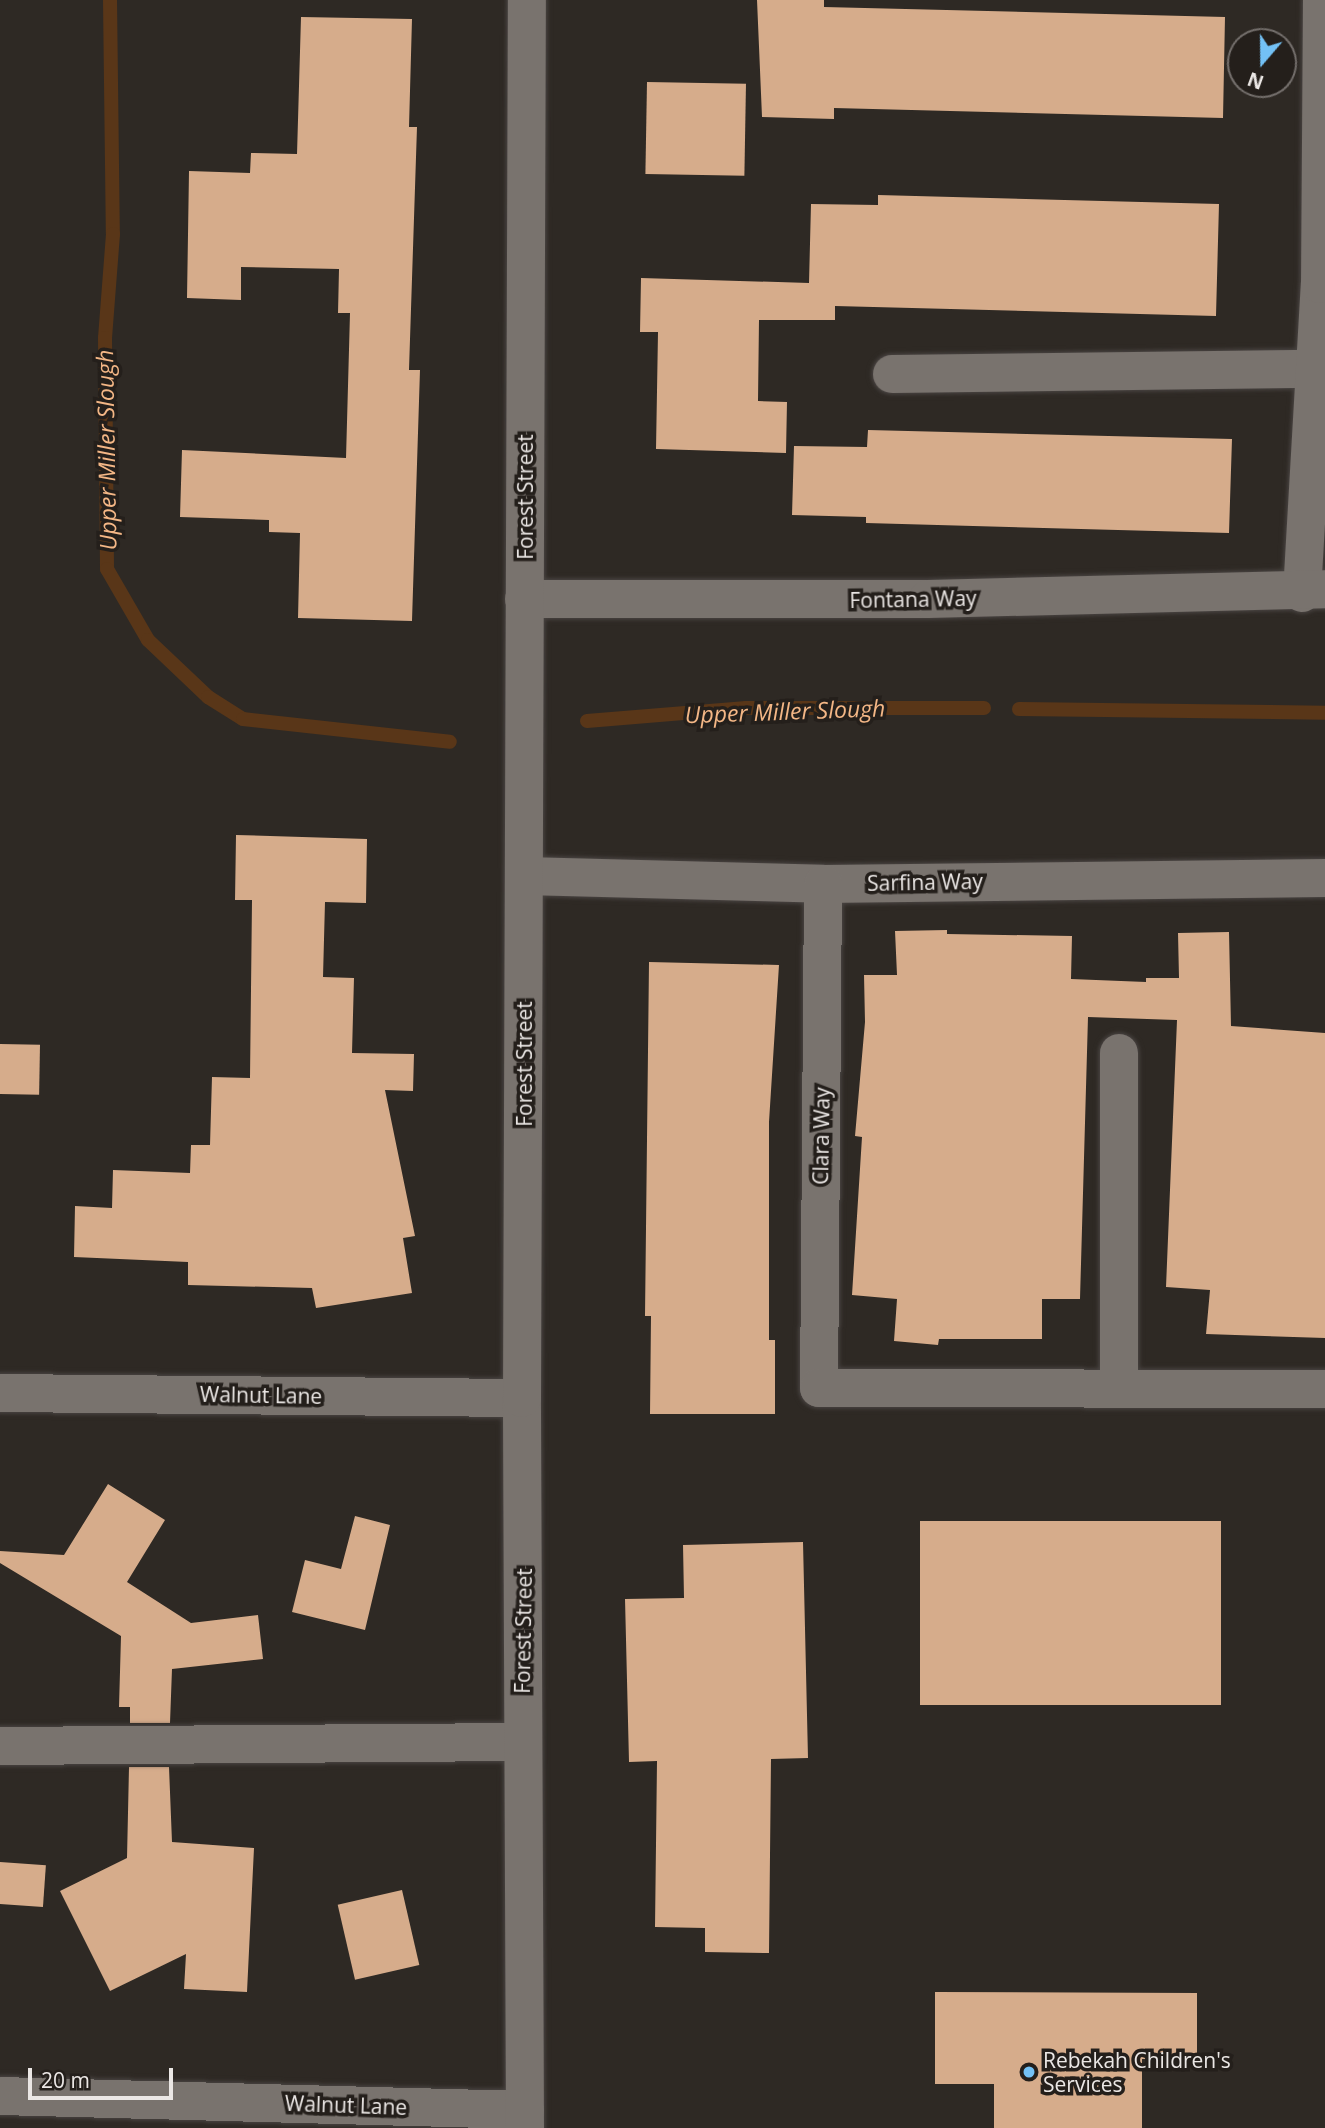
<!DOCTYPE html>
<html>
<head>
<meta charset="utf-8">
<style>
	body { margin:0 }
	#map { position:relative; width:1325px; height:2128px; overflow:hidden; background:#2e2924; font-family:"Open Sans",sans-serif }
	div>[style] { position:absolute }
	.stream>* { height:14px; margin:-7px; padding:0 7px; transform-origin:7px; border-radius:7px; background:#593618 }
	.building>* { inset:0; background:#d6ac8b; transform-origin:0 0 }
	.roads { filter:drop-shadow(0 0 2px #494442) drop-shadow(0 0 2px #494442) }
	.minor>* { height:38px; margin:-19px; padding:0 19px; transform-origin:19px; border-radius:19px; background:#79736e }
	.dots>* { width:19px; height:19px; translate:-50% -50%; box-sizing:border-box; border:4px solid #241f1b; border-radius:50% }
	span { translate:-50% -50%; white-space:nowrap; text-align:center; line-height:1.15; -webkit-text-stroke:7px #241f1b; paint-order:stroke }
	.street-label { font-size:21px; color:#ebe7e5 }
	.poi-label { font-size:21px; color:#ebe7e5 }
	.left { translate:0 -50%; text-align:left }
	.water-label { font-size:23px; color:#f4b786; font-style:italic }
	.north { position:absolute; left:1227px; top:28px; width:70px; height:70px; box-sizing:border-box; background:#241f1b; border:2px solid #746f6c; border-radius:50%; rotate:200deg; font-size:19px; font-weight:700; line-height:28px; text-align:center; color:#ebe7e5 }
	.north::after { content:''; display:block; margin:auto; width:24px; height:32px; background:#73c1f5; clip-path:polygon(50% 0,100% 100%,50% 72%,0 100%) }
	.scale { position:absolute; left:28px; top:2068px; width:145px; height:32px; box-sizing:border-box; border:4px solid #ebe7e5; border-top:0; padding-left:9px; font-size:21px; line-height:24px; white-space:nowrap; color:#ebe7e5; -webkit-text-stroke:5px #241f1b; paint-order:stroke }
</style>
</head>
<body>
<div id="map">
	<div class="stream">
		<div style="left:110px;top:0;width:234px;rotate:89.3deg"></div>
		<div style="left:113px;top:234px;width:104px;rotate:94.4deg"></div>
		<div style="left:105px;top:338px;width:231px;rotate:89.5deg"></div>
		<div style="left:107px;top:569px;width:82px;rotate:60deg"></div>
		<div style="left:148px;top:640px;width:83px;rotate:43.5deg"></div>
		<div style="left:208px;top:697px;width:41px;rotate:32.2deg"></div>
		<div style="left:243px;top:719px;width:208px;rotate:6.3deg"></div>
		<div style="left:1019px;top:709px;width:306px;rotate:0.7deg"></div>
		<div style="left:587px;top:721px;width:160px;rotate:-4.7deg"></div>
		<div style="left:746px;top:708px;width:238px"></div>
	</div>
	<div class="building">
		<div style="clip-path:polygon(757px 0,824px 0,824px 7px,1225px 17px,1223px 118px,834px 108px,834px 119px,762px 117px)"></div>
		<div style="clip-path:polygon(301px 17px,412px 19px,409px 127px,417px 127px,409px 370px,420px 370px,412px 621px,298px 618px,300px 533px,269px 532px,269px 520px,180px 517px,182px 450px,346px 458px,350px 313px,338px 313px,339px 269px,241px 267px,241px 300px,187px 298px,189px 171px,250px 173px,251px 153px,297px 154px)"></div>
		<div style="left:647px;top:82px;width:99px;height:92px;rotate:1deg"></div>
		<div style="clip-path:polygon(878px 195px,1219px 204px,1216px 316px,835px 306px,835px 320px,759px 320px,758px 401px,787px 402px,786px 453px,656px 449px,658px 332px,640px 332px,641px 278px,809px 283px,811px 204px,878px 205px)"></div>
		<div style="clip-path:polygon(868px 430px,1232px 439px,1229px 533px,866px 523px,866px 517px,792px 515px,794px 446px,867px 447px)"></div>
		<div style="clip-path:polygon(236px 835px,367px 839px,366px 903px,325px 902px,323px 977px,354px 978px,352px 1053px,414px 1054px,413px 1091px,385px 1090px,415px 1236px,403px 1238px,412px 1293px,316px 1308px,312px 1288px,188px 1285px,188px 1262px,74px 1257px,75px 1206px,112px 1208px,113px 1170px,190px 1173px,191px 1145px,210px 1145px,212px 1077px,250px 1078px,252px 900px,235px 900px)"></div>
		<div style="clip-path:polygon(947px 930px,947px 934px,1072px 936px,1071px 979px,1146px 982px,1146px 978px,1179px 978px,1178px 933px,1229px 932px,1231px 1026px,1325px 1033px,1325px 1338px,1206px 1334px,1210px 1290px,1166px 1287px,1177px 1020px,1088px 1017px,1080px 1299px,1042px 1299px,1042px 1339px,939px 1339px,938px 1345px,894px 1341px,897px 1299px,852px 1295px,862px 1137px,855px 1136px,865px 1022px,864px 975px,897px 975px,895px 931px)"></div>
		<div style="clip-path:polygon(649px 962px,779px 965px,769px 1122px,769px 1340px,775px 1340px,775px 1414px,650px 1414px,651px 1316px,645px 1316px)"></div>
		<div style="left:0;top:1044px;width:40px;height:50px;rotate:1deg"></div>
		<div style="clip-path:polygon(108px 1484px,165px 1520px,127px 1582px,191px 1623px,258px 1615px,263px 1659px,172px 1669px,170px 1723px,130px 1723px,130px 1707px,119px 1707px,121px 1636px,0 1563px,0 1551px,64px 1555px)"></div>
		<div style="clip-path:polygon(355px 1516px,390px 1525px,365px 1630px,292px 1612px,305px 1560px,341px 1569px)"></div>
		<div style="left:920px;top:1521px;width:301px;height:184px"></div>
		<div style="clip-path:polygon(803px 1542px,808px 1758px,771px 1759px,769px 1953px,705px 1952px,705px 1928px,655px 1927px,657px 1761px,629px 1762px,625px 1599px,684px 1598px,683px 1545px)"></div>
		<div style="clip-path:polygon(129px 1767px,169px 1767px,172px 1842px,254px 1848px,247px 1992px,184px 1989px,186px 1954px,110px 1991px,60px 1891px,127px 1858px)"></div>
		<div style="left:0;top:1862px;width:46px;height:42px;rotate:4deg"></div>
		<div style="left:402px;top:1890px;width:77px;height:66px;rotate:77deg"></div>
		<div style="clip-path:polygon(935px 1992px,1197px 1993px,1197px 2060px,1142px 2059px,1142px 2128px,994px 2128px,994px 2084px,935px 2084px)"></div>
	</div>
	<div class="roads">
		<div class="minor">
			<div style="left:892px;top:374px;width:423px;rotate:-0.7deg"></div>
			<div style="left:1302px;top:593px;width:310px;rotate:-86.7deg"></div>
			<div style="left:1320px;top:284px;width:284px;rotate:-89.6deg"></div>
			<div style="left:524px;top:599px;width:404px"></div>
			<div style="left:928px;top:599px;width:397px;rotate:-1.4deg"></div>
			<div style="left:525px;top:876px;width:298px;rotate:1.5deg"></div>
			<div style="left:823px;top:884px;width:502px;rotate:-0.68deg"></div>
			<div style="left:823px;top:884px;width:504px;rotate:90.45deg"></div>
			<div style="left:819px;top:1388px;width:506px;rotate:0.11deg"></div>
			<div style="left:1119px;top:1389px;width:336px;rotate:-90deg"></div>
			<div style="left:0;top:1393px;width:522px;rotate:0.55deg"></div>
			<div style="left:0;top:1746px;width:521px;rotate:-0.44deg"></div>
			<div style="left:0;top:2096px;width:525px;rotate:1.53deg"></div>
			<div style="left:525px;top:2128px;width:730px;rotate:-90.24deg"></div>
			<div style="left:522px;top:1398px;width:1398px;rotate:-89.8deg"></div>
		</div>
	</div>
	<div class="dots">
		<div style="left:1029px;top:2072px;background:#73c1f5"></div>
	</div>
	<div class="street-label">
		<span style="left:525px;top:497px;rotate:-90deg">Forest Street</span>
		<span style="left:913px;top:599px;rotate:-1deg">Fontana Way</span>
		<span style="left:925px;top:882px;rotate:-1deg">Sarfina Way</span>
		<span style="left:524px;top:1064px;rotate:-90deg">Forest Street</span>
		<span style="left:821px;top:1136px;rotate:-89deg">Clara Way</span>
		<span style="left:261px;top:1395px;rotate:1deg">Walnut Lane</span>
		<span style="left:523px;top:1631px;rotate:-89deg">Forest Street</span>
		<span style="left:346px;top:2105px;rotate:2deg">Walnut Lane</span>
	</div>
	<div class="poi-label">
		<span class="left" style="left:1043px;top:2072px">Rebekah Children's<br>Services</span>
	</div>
	<div class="water-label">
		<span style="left:106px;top:450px;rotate:-91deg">Upper Miller Slough</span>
		<span style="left:785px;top:711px;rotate:-2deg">Upper Miller Slough</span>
	</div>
	<div class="north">N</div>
	<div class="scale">20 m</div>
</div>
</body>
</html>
